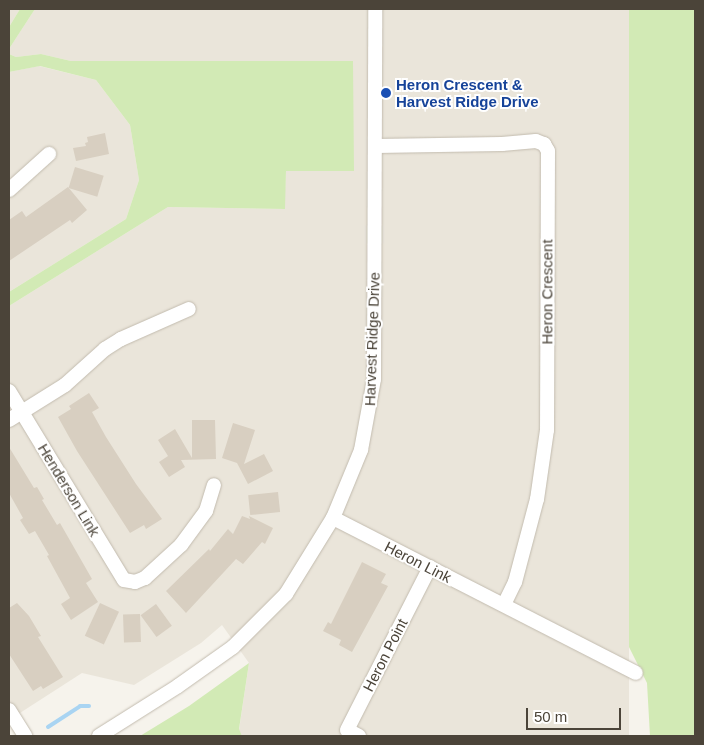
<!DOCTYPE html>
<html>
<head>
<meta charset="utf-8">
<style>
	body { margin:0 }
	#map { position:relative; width:704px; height:745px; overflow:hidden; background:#f6f3ec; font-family:Helvetica,sans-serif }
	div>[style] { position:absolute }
	.residential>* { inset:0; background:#eae5da }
	.green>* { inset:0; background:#d2eab5 }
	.stream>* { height:4px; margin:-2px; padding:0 2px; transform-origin:2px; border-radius:2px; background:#a9d4f2 }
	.building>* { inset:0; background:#d8cfc1; transform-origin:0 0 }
	.roads { filter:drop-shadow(0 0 1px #c2bbae) drop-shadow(0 0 1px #c2bbae) }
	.minor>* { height:14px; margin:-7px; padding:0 7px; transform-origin:7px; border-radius:7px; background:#fff }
	.dots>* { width:14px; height:14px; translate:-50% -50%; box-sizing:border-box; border:2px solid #fff; border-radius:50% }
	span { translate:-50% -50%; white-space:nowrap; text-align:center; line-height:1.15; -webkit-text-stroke:4px #fff; paint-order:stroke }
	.transit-label { font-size:15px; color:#164399; font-weight:700 }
	.left { translate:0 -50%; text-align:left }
	.street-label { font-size:15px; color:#4b4439 }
	.frame { position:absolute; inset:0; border:10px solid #4b4439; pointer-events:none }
	.scale { position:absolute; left:526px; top:708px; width:95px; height:22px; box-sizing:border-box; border:2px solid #4b4439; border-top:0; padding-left:6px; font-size:15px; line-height:18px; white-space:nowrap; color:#4b4439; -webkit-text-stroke:4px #fff; paint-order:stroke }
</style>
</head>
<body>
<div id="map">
	<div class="residential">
		<div style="clip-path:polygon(9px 9px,20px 9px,9px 27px)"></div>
		<div style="clip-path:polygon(35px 9px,629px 9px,629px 736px,242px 736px,239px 730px,249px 663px,222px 625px,201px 643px,134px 685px,82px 673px,9px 720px,9px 306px,168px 207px,284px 209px,286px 171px,354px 171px,71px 61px,41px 54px,16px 57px,9px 54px,9px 49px)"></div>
		<div style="clip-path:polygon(39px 66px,96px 80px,130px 125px,139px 180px,126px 219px,9px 292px,9px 72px)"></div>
	</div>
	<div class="green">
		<div style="clip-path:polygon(20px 9px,35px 9px,9px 49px,9px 27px)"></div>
		<div style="clip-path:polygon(629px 9px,695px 9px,695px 736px,650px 736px,647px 683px,629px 647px)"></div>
		<div style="clip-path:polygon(9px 54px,16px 57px,41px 54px,71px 61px,353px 61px,354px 171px,286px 171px,285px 209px,168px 207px,9px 306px,9px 292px,126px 219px,139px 180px,130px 125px,96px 80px,40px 66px,9px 72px)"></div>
		<div style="clip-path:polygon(249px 663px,239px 729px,242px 736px,140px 736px,189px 706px)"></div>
	</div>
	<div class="stream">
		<div style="left:48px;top:727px;width:38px;rotate:-33deg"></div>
		<div style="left:80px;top:706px;width:9px"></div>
	</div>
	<div class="building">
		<div style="clip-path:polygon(105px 133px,109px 154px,76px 161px,73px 148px,86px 146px,85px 143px,88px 142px,87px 137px)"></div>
		<div style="left:75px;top:167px;width:30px;height:22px;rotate:17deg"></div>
		<div style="clip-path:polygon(68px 187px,87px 210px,72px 223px,70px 220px,9px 261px,9px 220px,22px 211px,26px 217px)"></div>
		<div style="clip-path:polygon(89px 393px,99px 408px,92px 412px,106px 437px,136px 484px,162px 519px,146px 529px,144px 525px,130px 533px,77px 451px,58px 417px,71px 409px,69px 406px)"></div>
		<div style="clip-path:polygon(192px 420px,215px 420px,216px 459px,181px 460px,185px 467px,169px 477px,159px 462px,168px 456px,158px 440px,175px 429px,192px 458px)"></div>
		<div style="clip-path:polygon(233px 423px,255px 430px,244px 464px,264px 454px,273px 471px,248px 484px,237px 463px,222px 458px)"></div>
		<div style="clip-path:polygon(9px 447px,34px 488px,37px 487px,44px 499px,42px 500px,57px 525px,60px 523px,92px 579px,86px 583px,98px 602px,71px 620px,61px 604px,70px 598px,47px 556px,49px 555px,35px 531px,29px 534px,20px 520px,23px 518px,9px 493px)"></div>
		<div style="left:278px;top:492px;width:20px;height:30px;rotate:84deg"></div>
		<div style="clip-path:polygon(242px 516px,250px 519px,249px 516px,273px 528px,265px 544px,262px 542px,243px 564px,236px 559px,186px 613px,166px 591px,209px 549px,210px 551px,228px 529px,233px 534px)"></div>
		<div style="clip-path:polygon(362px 562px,386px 574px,381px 583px,388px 586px,352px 652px,339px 645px,341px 640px,323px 631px,328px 622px,331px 624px)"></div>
		<div style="clip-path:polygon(17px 603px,29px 616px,41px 636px,38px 637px,63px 677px,43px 689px,41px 686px,33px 691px,9px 654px,9px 608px)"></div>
		<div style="left:100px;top:603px;width:21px;height:36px;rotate:25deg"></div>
		<div style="left:156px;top:604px;width:27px;height:19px;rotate:54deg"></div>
		<div style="left:140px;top:614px;width:28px;height:17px;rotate:88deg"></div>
	</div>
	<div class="roads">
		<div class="minor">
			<div style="left:376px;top:146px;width:126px;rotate:-0.9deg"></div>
			<div style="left:502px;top:144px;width:34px;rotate:-5deg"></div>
			<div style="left:536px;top:141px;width:9px;rotate:21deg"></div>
			<div style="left:544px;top:144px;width:8px;rotate:60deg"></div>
			<div style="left:548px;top:151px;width:279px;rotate:90.2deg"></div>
			<div style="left:547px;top:430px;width:70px;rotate:98.2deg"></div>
			<div style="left:537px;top:499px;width:86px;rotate:104.8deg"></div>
			<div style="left:515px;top:582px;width:25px;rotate:116deg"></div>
			<div style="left:9px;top:190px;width:54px;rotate:-42deg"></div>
			<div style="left:9px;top:391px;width:221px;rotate:58.7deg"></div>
			<div style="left:124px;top:580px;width:11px;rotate:10deg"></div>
			<div style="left:135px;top:582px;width:11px;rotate:-22deg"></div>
			<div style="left:145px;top:578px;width:49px;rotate:-42.5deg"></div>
			<div style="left:181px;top:545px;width:42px;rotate:-53.7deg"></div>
			<div style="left:206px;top:511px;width:27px;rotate:-73deg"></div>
			<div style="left:9px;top:420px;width:66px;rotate:-32deg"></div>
			<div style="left:65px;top:385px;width:54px;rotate:-42deg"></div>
			<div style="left:105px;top:349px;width:19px;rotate:-32deg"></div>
			<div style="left:121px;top:339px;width:74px;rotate:-23.8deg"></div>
			<div style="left:333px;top:518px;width:340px;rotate:27.1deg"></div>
			<div style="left:9px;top:710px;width:31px;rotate:58deg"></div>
			<div style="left:99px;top:736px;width:93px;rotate:-32.3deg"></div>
			<div style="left:178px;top:686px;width:67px;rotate:-35.3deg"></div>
			<div style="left:233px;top:647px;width:75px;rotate:-45deg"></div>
			<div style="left:286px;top:594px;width:89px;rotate:-58.3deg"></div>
			<div style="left:333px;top:518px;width:74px;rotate:-67.6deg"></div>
			<div style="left:361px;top:450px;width:72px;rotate:-79.6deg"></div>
			<div style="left:374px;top:379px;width:370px;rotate:-89.8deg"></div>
			<div style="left:359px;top:736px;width:13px;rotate:-153deg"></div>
			<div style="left:347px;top:730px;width:183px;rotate:-63deg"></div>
		</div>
	</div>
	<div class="dots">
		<div style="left:386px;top:93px;background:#1a4fb4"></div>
	</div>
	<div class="transit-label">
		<span class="left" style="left:396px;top:93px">Heron Crescent &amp;<br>Harvest Ridge Drive</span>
	</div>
	<div class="street-label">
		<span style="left:547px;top:292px;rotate:-90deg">Heron Crescent</span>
		<span style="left:372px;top:339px;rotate:-88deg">Harvest Ridge Drive</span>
		<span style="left:69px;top:490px;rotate:59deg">Henderson Link</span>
		<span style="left:418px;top:562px;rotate:27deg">Heron Link</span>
		<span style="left:385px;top:655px;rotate:-63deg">Heron Point</span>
	</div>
	<div class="frame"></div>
	<div class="scale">50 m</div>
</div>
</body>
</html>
